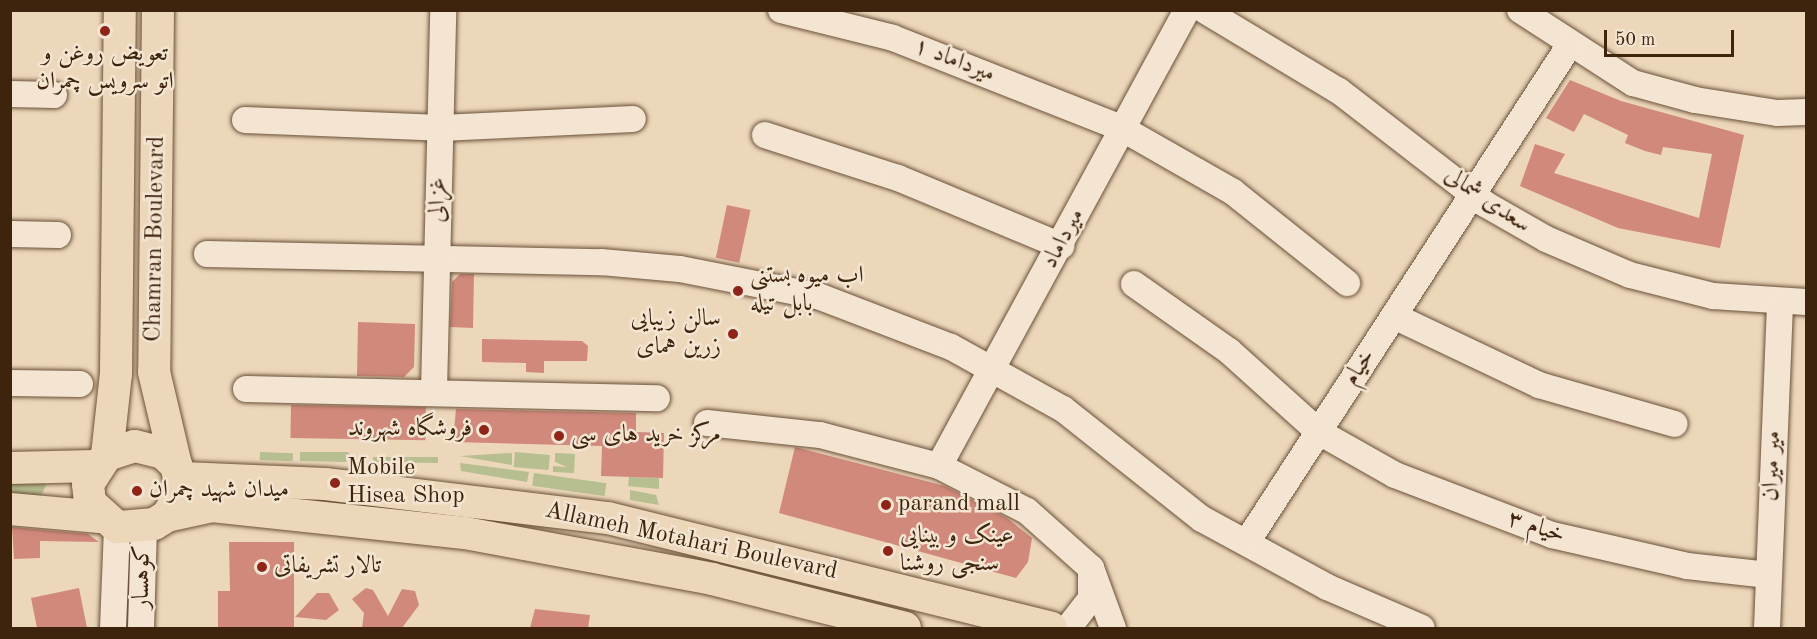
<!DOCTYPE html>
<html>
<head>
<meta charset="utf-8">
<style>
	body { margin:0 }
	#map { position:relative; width:1817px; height:639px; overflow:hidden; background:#ecd7ba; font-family:"Old Standard TT",Amiri,serif }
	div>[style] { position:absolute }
	.green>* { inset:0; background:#b7be90; transform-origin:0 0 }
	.building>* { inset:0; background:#d1897c; transform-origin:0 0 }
	.roads { filter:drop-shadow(0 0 2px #6a5038) drop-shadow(0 0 2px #6a5038) }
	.minor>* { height:26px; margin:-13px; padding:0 13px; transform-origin:13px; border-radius:13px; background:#f3e5d2 }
	.major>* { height:32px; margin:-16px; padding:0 16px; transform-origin:16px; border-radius:16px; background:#ecd7ba }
	.dots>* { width:16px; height:16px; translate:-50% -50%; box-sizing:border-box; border:3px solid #f3e5d2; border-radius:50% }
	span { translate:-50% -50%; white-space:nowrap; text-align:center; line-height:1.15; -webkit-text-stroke:5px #f3e5d2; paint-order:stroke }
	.poi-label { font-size:24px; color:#3e230d }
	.left { translate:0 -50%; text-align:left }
	.right { translate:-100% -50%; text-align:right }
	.street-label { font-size:24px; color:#3e230d }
	.frame { position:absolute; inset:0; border:12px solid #3e230d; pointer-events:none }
	.scale { position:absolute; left:1604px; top:30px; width:130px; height:27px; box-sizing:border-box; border:3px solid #3e230d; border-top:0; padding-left:8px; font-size:18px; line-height:21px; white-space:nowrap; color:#3e230d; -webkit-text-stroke:4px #f3e5d2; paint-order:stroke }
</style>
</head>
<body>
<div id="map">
	<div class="green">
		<div style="left:260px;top:452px;width:33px;height:8px;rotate:2deg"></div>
		<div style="clip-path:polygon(300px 452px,348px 452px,350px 455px,346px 462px,300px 461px)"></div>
		<div style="left:515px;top:452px;width:35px;height:15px;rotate:5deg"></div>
		<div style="clip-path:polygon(512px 453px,512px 465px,460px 456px)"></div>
		<div style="clip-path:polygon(555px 453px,575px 454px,574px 473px,553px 472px,553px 466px,567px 467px,555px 462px)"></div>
		<div style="clip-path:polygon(373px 457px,438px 457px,438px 463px,373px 462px)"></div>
		<div style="clip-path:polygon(460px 463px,529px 472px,527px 482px,461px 471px)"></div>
		<div style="left:534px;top:473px;width:73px;height:13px;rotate:8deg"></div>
		<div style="clip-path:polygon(629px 477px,659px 478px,659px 489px,628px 486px)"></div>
		<div style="clip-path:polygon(11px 479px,39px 480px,46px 485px,41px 496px,11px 500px)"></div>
		<div style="clip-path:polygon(630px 490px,656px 495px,659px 505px,630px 500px)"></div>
	</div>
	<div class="building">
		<div style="clip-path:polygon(1570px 80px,1621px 101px,1744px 135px,1720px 248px,1618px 228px,1520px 186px,1535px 144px,1565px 154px,1554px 173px,1699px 218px,1712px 154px,1663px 147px,1661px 155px,1645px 151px,1625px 143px,1628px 135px,1584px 114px,1574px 132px,1546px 118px)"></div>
		<div style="left:727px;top:205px;width:24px;height:54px;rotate:12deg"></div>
		<div style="clip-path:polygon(460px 274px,474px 274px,473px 328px,450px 327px,452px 282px)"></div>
		<div style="clip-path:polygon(358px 322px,415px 324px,414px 367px,404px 377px,357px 376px)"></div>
		<div style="clip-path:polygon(482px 339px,582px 341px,588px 346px,587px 361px,544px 361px,544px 373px,526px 372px,526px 363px,482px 362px)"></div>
		<div style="left:291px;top:405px;width:135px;height:33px;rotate:1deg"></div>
		<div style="clip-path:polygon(456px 409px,636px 413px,636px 432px,664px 433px,663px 478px,601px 476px,602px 446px,453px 442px)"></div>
		<div style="clip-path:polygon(795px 447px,945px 486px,1007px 518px,1032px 538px,1028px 562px,1016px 578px,779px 513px)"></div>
		<div style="clip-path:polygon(12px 527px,88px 534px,99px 542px,40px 541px,40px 558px,14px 559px)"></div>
		<div style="clip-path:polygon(229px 542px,294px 542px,294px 628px,218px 628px,218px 591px,230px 591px)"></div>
		<div style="clip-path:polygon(79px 588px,87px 628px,37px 628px,31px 598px)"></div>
		<div style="clip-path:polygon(366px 588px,373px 590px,388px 616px,402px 589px,415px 591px,419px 605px,402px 628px,362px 628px,364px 613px,352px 599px)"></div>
		<div style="clip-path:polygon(317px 593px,329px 593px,339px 610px,326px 620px,295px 617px)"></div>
		<div style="clip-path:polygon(535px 609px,590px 615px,588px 628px,530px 628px)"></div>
	</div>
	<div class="roads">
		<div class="minor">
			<div style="left:781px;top:10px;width:115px;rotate:14deg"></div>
			<div style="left:893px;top:38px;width:245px;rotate:21.5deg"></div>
			<div style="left:1121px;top:128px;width:129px;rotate:29.7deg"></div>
			<div style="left:1233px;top:192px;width:146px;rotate:38.6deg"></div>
			<div style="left:1204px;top:10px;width:157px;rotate:31deg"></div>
			<div style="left:1339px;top:91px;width:185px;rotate:37.7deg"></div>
			<div style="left:1485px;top:204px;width:70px;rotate:29.8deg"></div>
			<div style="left:1546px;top:239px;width:91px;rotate:23.2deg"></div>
			<div style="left:1630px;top:275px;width:86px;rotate:14.2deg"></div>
			<div style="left:1713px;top:296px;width:93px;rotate:3.7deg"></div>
			<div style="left:1520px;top:10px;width:135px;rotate:32.9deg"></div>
			<div style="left:1633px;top:83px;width:64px;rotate:15.3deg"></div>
			<div style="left:1695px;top:100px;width:83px;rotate:9deg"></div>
			<div style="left:1777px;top:113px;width:29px;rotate:-2deg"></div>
			<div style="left:10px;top:94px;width:44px;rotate:1.3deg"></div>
			<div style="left:245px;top:120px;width:196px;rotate:2.3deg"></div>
			<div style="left:441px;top:128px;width:192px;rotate:-2.7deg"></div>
			<div style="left:765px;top:135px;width:140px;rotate:17.9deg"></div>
			<div style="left:898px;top:178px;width:177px;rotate:22.6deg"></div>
			<div style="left:10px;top:234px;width:48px;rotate:1.2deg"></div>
			<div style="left:207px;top:254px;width:394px;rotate:1.2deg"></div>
			<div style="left:601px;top:262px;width:79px;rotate:5.1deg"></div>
			<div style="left:680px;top:269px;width:141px;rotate:11.1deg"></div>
			<div style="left:818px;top:296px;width:142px;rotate:21deg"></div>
			<div style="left:951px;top:347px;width:128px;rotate:29deg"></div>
			<div style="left:1063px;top:409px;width:177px;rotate:38.4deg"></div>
			<div style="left:1202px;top:519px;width:142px;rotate:28.5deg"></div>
			<div style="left:1327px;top:587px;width:103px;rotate:23.3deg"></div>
			<div style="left:1134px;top:284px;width:116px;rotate:35.2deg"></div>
			<div style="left:1229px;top:351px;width:121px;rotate:42deg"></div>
			<div style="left:1319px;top:432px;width:87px;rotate:29.5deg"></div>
			<div style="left:1395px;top:475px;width:168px;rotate:20.9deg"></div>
			<div style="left:1552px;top:535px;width:139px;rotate:12.9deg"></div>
			<div style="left:1687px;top:566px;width:82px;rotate:6.3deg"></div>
			<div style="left:1394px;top:316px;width:161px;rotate:25.4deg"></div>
			<div style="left:1539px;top:385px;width:141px;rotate:16deg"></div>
			<div style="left:10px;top:383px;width:70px;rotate:0.8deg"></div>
			<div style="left:246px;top:389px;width:411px;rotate:1.3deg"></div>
			<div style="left:434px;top:390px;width:380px;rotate:-88.6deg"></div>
			<div style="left:707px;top:423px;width:114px;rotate:6.1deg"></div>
			<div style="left:820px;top:435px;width:123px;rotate:14.6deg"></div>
			<div style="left:939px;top:466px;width:99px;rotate:27.1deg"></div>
			<div style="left:1027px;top:511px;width:86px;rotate:41.7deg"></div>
			<div style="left:1091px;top:568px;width:64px;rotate:69.9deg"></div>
			<div style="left:939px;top:466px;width:519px;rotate:-61.46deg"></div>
			<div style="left:1247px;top:542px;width:591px;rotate:-57.01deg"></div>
			<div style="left:113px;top:628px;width:101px;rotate:-87.7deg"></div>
			<div style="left:141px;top:628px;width:102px;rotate:-88.3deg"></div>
			<div style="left:1068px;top:628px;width:37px;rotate:-52deg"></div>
			<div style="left:1091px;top:599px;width:27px;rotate:-90deg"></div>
			<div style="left:1767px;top:628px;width:324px;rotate:-87.7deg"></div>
		</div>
		<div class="major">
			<div style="left:158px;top:10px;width:362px;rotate:90.6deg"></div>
			<div style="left:154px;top:372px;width:96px;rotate:76.7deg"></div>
			<div style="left:135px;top:446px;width:29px;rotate:14deg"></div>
			<div style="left:163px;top:453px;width:18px;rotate:43deg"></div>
			<div style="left:176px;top:465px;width:28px;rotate:77deg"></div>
			<div style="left:182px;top:492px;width:28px;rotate:122deg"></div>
			<div style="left:167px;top:516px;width:15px;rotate:148deg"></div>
			<div style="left:154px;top:524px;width:37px;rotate:175deg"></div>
			<div style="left:117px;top:527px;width:36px;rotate:-138deg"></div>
			<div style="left:90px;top:503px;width:19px;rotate:-96deg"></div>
			<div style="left:88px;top:484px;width:35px;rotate:-57deg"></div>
			<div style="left:107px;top:455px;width:29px;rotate:-18deg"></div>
			<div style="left:107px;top:455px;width:81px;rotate:-83.7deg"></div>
			<div style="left:116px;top:374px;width:364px;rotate:-89.4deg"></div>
			<div style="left:10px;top:468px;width:85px;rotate:-1.3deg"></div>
			<div style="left:183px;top:478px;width:142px;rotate:2.4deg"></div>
			<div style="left:325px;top:484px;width:285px;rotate:6.9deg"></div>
			<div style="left:608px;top:518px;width:456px;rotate:13.9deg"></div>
			<div style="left:10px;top:509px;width:90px;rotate:5.1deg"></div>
			<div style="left:167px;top:516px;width:46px;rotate:-12.5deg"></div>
			<div style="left:212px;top:506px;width:254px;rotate:6.1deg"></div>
			<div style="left:465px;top:533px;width:251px;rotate:10.5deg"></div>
			<div style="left:712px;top:579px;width:199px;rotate:14.2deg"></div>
		</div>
	</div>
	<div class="dots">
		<div style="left:105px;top:31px;background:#8f2418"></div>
		<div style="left:738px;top:291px;background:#8f2418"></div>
		<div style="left:733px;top:334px;background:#8f2418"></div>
		<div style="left:484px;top:430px;background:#8f2418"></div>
		<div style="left:559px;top:436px;background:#8f2418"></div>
		<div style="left:335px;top:483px;background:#8f2418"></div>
		<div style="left:137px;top:491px;background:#8f2418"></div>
		<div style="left:886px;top:505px;background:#8f2418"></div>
		<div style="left:888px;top:551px;background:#8f2418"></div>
		<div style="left:262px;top:567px;background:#8f2418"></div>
	</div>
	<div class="poi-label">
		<span style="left:105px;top:69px">تعویض روغن و<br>اتو سرویس چمران</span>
		<span class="left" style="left:750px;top:291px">اب میوه بستنی<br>بابل تیله</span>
		<span class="right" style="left:721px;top:334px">سالن زیبایی<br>زرین همای</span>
		<span class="right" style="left:472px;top:430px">فروشگاه شهروند</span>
		<span class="left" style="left:571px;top:436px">مرکز خرید های سی</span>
		<span class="left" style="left:347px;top:483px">Mobile<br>Hisea Shop</span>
		<span class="left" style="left:149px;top:491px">میدان شهید چمران</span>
		<span class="left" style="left:898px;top:505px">parand mall</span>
		<span class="left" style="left:900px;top:551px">عینک و بینایی<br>سنجی روشنا</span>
		<span class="left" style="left:274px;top:567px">تالار تشریفاتی</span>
	</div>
	<div class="street-label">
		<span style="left:954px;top:61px;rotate:21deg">میرداماد ۱</span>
		<span style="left:439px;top:200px;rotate:-89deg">غزالی</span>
		<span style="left:1487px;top:201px;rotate:34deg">سعدی شمالی</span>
		<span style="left:156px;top:239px;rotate:-89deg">Chamran Boulevard</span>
		<span style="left:1064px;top:239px;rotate:-62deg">میرداماد</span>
		<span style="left:1360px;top:368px;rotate:-57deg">خیام</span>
		<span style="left:1773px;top:466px;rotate:-88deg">میر میران</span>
		<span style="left:1536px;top:528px;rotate:18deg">خیام ۳</span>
		<span style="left:691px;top:542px;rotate:12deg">Allameh Motahari Boulevard</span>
		<span style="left:143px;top:577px;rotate:-89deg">کوهسار</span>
	</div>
	<div class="frame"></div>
	<div class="scale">50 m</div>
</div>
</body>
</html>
